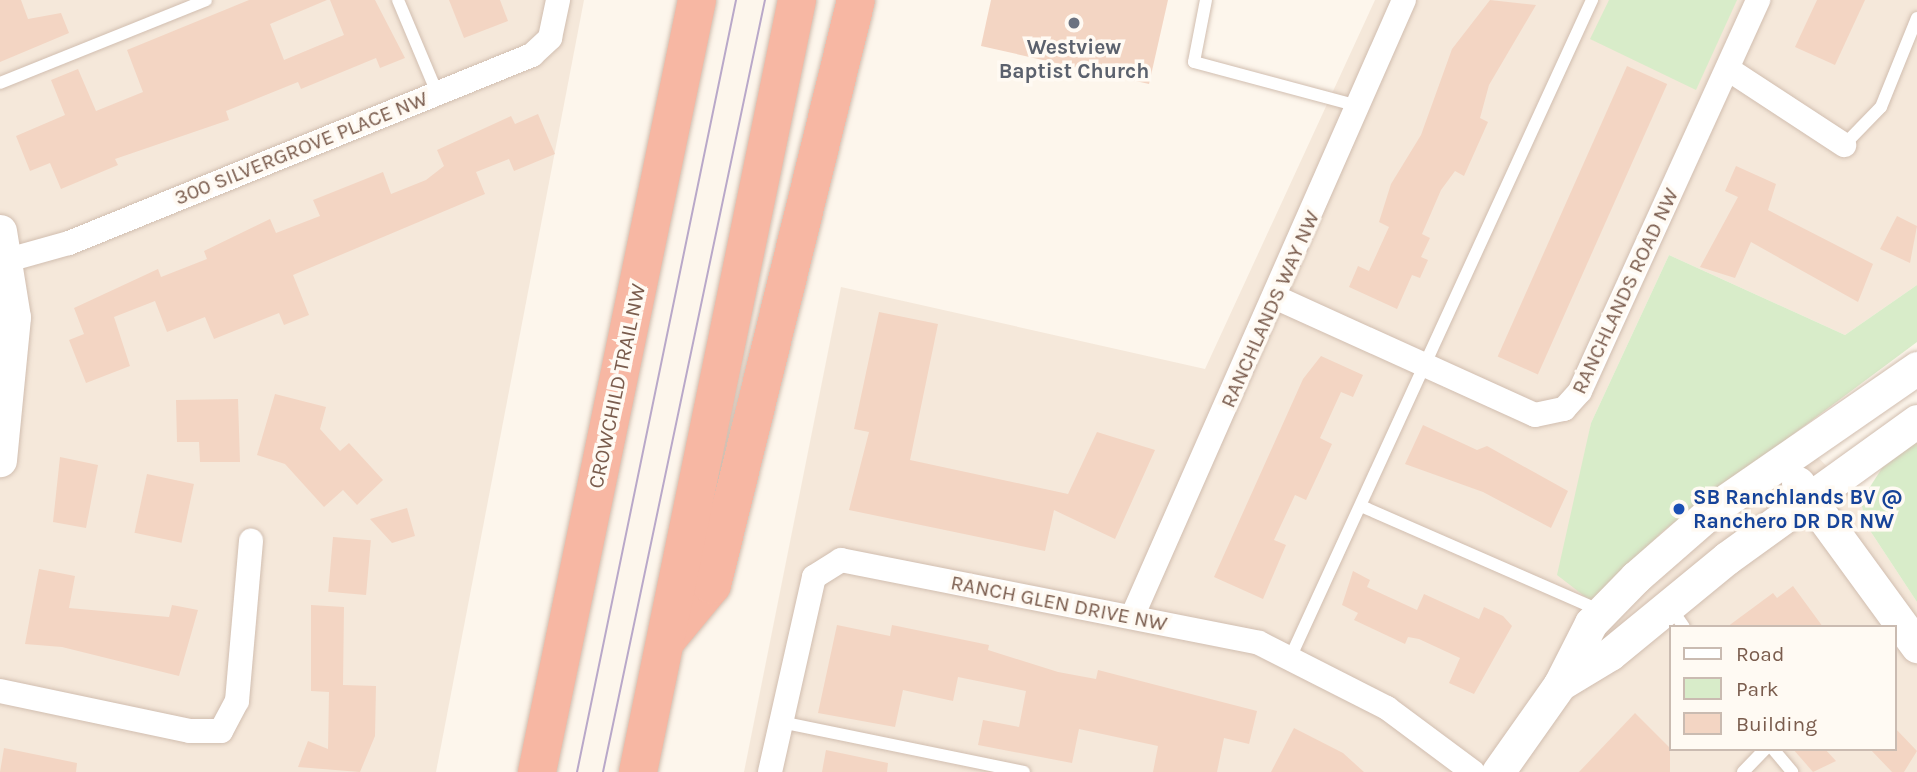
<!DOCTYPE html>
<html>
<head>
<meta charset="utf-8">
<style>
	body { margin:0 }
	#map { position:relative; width:1917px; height:772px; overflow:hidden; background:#fdf6ec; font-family:Karla,sans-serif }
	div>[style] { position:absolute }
	.residential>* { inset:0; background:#f5e8da }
	.green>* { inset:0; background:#d8ecc9 }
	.building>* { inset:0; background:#f3d5c3; transform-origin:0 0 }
	.roads { filter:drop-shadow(0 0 2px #d1beb0) drop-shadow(0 0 2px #d1beb0) }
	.lane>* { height:12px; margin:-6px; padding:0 6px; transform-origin:6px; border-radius:6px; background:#fff }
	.street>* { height:24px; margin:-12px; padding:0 12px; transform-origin:12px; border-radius:12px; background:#fff }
	.secondary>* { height:33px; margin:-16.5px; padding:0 16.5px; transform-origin:16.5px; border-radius:16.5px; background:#fff }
	.highway>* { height:38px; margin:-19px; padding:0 19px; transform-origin:19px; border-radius:19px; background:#f7b7a3 }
	.tram>* { height:2px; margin:-1px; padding:0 1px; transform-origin:1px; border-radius:1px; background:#b9a8c9 }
	.dots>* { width:19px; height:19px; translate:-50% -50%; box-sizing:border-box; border:4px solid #fffaf3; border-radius:50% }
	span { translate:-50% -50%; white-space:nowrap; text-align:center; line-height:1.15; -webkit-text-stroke:7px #fffaf3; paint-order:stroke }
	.worship-label { font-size:21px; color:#5b616d; font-weight:700 }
	.street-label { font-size:21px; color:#7a5c4d }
	.transit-label { font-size:21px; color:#164399; font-weight:700 }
	.left { translate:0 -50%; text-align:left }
	.legend { position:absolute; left:1669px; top:625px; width:228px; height:126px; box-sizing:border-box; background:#fffaf3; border:2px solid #cabbb1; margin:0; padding:9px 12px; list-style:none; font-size:21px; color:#7a5c4d }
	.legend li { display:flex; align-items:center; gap:14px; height:35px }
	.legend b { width:35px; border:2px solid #cabbb1 }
</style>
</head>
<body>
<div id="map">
	<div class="residential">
		<div style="clip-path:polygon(0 0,584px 0,436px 772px,0 772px)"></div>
		<div style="clip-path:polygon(evenodd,1375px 0,1917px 0,1917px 285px,1845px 335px,1669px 255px,1591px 423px,1585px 460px,1592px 602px,1663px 531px,1793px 432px,1861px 501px,1865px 523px,1917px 602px,1917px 772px,744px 772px,841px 287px,1205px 369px,1375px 0,1670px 627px,1894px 627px,1894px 749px,1670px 749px,1670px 627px)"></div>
	</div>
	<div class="green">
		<div style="clip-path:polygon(1609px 0,1737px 0,1696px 90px,1590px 39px)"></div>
		<div style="clip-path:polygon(1669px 255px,1845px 335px,1917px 285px,1917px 342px,1663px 531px,1592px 602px,1557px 575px,1591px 423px)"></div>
		<div style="clip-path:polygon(1917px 442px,1917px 602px,1865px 523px,1861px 501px,1882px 468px)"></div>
	</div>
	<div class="building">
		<div style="clip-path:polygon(0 0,21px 0,28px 19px,61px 13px,69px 33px,0 62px)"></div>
		<div style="clip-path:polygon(249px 0,327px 0,270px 24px,284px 60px,344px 35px,330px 0,375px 0,405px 58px,380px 68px,376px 58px,301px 89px,298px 82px,226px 111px,229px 120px,115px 159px,118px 165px,61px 189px,50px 163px,30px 171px,16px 136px,65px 115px,51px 80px,78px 69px,96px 111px,143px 92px,127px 50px)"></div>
		<div style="clip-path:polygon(449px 0,500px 0,508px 21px,464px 38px)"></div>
		<div style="clip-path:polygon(991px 0,1168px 0,1149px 84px,981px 46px)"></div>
		<div style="clip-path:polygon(1490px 0,1536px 5px,1489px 85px,1480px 118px,1488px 122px,1464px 176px,1455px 171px,1441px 190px,1422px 234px,1430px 238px,1421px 257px,1428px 260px,1420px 278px,1412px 275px,1397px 309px,1349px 287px,1358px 266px,1369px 271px,1389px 227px,1379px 222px,1391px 184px,1421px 135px,1452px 49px)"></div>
		<div style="clip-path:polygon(1817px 0,1865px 0,1835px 65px,1795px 47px)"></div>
		<div style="left:1627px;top:66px;width:44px;height:318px;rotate:24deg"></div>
		<div style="clip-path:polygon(538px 114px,555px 154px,514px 171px,509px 159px,476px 172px,485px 194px,293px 275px,309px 315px,284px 325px,279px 313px,214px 339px,205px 317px,167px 332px,155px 301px,114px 317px,130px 366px,86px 383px,69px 340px,84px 334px,74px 308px,158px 269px,161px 277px,207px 259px,204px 251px,270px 219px,276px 233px,320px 216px,313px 200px,383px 172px,391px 194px,426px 180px,444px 166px,437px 150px,511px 116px,515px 124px)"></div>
		<div style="clip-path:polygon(1736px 166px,1776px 184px,1768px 210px,1873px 264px,1858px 302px,1751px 242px,1735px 278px,1700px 267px,1738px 197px,1725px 191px)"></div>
		<div style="clip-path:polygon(1897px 216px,1917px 226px,1910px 263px,1880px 249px)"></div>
		<div style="clip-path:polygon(879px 312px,938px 324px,910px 460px,1068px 494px,1097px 432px,1155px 450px,1115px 539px,1054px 510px,1045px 551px,849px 510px,869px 432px,854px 429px)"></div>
		<div style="clip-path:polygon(1321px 356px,1363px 375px,1353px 397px,1341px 392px,1320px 438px,1332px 444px,1322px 466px,1306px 500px,1295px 495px,1274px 540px,1286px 545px,1263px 599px,1214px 577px,1303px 379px)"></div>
		<div style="clip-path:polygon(275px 394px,326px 407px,320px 429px,340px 451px,349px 443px,383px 480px,357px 505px,343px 490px,324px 507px,285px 464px,257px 455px)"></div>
		<div style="clip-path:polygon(238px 399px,240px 462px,200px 462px,199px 442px,177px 442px,176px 400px)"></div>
		<div style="clip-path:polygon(1423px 425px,1477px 450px,1487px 446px,1568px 491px,1551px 528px,1483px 492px,1405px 464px)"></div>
		<div style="clip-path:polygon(60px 457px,98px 465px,86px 528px,53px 522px)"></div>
		<div style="left:147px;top:474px;width:48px;height:60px;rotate:12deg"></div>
		<div style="clip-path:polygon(407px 508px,415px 536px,392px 543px,370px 519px)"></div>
		<div style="left:333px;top:537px;width:38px;height:55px;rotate:5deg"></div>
		<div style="clip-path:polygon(39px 569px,75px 576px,69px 608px,169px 617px,172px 605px,198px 610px,179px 676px,62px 647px,25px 644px)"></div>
		<div style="clip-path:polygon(1353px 571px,1370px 580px,1367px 587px,1417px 610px,1424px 594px,1479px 619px,1484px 607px,1503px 616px,1512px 626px,1474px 694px,1449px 683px,1460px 658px,1419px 639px,1408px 637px,1405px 644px,1354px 620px,1358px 613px,1342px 605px)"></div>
		<div style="clip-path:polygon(1793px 586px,1823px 627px,1727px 627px,1773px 593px,1777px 598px)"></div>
		<div style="clip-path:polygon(311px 605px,344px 607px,343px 685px,376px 686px,375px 736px,360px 772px,298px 767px,308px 741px,328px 749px,329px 692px,311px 691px)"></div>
		<div style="clip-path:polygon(837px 625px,890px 636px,892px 625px,989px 645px,988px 650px,1058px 672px,1096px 679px,1098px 670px,1257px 711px,1249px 744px,1224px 738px,1217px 772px,1153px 772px,1158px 746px,1079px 729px,1072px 763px,978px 745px,983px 720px,1019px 727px,1026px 691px,958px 677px,953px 701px,903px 690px,895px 727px,818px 713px)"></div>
		<div style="clip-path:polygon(1635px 713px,1670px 748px,1670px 772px,1579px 772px)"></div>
		<div style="clip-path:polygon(1894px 727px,1917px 751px,1904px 772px,1892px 772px,1870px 749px,1894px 749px)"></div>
		<div style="clip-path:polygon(1294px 728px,1343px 753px,1364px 772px,1271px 772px)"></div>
		<div style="clip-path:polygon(4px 748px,77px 763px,76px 772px,0 772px)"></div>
		<div style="clip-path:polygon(1793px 749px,1825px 749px,1836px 761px,1813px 772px)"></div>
		<div style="clip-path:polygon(826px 750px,888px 763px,887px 772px,822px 772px)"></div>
	</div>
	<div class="roads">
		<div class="lane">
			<div style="left:398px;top:0;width:101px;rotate:67.2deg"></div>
			<div style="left:1206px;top:0;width:63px;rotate:101deg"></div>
			<div style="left:1194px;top:62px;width:170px;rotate:15deg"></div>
			<div style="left:0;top:83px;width:222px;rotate:-21.9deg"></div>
			<div style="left:1844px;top:145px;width:53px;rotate:-45.8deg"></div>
			<div style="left:1881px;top:107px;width:96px;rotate:-68deg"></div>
			<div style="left:1361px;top:506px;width:262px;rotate:23.6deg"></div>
			<div style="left:1670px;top:607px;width:24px;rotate:55deg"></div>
			<div style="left:1291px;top:656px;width:722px;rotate:-65.35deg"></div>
			<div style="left:781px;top:722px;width:248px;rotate:11.6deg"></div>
			<div style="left:1773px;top:749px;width:30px;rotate:50deg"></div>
			<div style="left:1743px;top:772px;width:32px;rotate:-46deg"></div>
		</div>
		<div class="street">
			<div style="left:1728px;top:69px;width:139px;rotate:33.2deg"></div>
			<div style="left:8px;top:260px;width:63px;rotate:-15.6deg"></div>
			<div style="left:69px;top:243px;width:500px;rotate:-22.1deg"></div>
			<div style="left:532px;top:55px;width:25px;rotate:-43deg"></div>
			<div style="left:550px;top:38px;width:39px;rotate:-78deg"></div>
			<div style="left:1277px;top:298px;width:283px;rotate:24.4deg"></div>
			<div style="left:1535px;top:415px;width:30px;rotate:-12deg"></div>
			<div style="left:1564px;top:409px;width:24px;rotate:-48deg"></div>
			<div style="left:1580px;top:391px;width:430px;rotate:-65.5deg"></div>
			<div style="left:1132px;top:617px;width:674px;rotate:-66.21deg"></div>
			<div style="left:0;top:691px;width:194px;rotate:11.9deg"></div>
			<div style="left:190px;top:731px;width:31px"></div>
			<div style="left:221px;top:731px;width:34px;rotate:-62deg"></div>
			<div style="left:237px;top:701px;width:161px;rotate:-85deg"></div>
			<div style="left:770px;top:772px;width:200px;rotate:-77.3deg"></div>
			<div style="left:814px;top:577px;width:32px;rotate:-32deg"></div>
			<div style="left:841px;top:560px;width:426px;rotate:11.2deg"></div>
			<div style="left:1259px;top:643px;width:144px;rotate:26.9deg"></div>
			<div style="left:1387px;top:708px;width:107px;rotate:36.7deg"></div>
		</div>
		<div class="secondary">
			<div style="left:0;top:231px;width:87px;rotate:80.8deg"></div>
			<div style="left:14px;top:317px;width:144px;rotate:95.6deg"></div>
			<div style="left:1798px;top:483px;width:202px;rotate:53.9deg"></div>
			<div style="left:1560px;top:684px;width:58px;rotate:-31deg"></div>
			<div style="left:1610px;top:654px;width:151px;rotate:-39.4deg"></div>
			<div style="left:1727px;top:558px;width:234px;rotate:-35.8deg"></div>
			<div style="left:1498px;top:772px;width:108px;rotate:-54.8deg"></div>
			<div style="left:1560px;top:684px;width:68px;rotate:-63.1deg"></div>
			<div style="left:1591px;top:623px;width:64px;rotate:-45.6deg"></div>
			<div style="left:1636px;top:577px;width:105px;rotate:-41.1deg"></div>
			<div style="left:1715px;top:508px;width:246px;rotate:-34.7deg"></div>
		</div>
		<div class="highway">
			<div style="left:669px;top:637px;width:67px;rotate:-50.4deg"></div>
			<div style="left:712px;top:585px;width:602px;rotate:-76.17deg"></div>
			<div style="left:537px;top:772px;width:788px;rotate:-78.29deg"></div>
			<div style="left:638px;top:772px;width:788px;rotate:-78.36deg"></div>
		</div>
	</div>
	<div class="tram">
		<div style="left:577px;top:772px;width:788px;rotate:-78.36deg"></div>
		<div style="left:603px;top:772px;width:789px;rotate:-78.15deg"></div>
	</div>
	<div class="dots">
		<div style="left:1074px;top:23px;background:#6b7280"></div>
		<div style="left:1679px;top:509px;background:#1a4fb4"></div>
	</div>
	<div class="worship-label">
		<span style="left:1074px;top:59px">Westview<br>Baptist Church</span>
	</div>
	<div class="street-label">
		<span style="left:301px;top:148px;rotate:-22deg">300 SILVERGROVE PLACE NW</span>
		<span style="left:1625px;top:291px;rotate:-65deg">RANCHLANDS ROAD NW</span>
		<span style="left:1270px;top:309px;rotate:-66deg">RANCHLANDS WAY NW</span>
		<span style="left:617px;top:386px;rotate:-78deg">CROWCHILD TRAIL NW</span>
		<span style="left:1059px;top:603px;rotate:11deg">RANCH GLEN DRIVE NW</span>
	</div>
	<div class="transit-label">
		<span class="left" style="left:1693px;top:509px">SB Ranchlands BV @<br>Ranchero DR DR NW</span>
	</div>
	<ul class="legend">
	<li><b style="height:9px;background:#fff"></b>Road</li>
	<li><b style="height:19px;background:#d8ecc9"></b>Park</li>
	<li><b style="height:19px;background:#f3d5c3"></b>Building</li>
	</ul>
</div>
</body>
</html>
